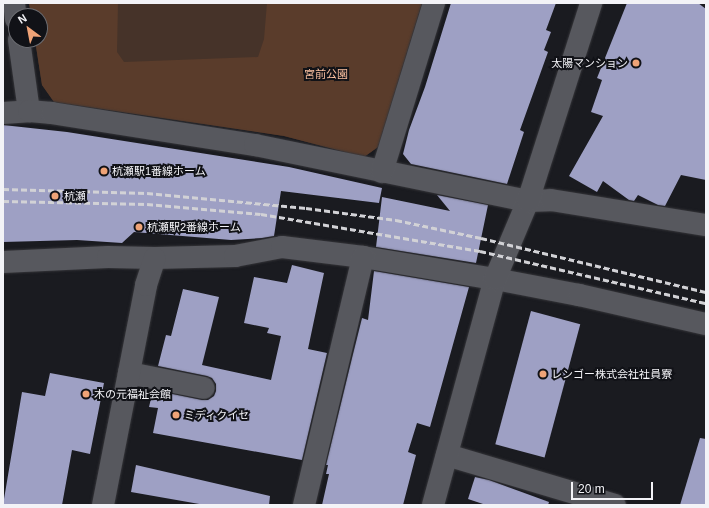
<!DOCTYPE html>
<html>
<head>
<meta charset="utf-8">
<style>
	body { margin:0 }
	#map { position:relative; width:709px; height:508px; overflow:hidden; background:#1a1b20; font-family:Arial,"Noto Sans JP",sans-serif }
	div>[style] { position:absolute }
	.green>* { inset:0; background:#463329 }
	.forest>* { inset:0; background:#5a3c2b }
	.building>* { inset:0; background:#9ea0c4; transform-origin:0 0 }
	.roads { filter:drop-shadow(0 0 1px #353539) drop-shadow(0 0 1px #353539) }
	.street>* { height:22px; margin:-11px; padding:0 11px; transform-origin:11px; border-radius:11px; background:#57585e }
	.secondary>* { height:22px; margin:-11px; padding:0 11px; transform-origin:11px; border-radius:11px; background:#57585e }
	.rail>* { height:3px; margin-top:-1.5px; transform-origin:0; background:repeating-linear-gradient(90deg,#d2d2d6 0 6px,transparent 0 9px) }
	.dots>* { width:11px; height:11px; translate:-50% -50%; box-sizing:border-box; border:2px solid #111217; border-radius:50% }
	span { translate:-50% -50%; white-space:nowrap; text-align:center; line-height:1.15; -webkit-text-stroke:4px #111217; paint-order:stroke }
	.poi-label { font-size:11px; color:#f3f3f7 }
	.right { translate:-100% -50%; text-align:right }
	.left { translate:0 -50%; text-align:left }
	.park-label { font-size:11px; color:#fbc0a0 }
	.frame { position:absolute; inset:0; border:4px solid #f3f3f7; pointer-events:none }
	.north { position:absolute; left:8px; top:8px; width:40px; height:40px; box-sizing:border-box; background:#111217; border:1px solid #6b6c71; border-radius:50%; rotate:328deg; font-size:11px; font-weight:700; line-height:16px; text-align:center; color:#f3f3f7 }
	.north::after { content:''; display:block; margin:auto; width:14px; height:18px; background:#efa377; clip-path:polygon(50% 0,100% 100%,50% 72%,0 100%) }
	.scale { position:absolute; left:571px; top:482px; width:82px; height:18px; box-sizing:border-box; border:2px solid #f3f3f7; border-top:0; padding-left:5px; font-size:12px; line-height:14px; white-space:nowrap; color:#f3f3f7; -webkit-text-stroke:3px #111217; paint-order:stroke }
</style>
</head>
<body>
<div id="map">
	<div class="green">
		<div style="clip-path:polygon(29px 3px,422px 3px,378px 147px,364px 157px,284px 136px,54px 102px,42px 85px,35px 40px,40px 40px,40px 16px,31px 16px)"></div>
	</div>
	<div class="forest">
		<div style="clip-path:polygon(29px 3px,118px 3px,117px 52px,124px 62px,258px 57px,264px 39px,267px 3px,422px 3px,378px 147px,364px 157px,284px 136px,54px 102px,42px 85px,35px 40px,40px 40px,40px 16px,31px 16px)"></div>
	</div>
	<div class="building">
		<div style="clip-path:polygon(451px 3px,556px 3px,546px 30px,551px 32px,544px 50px,548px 52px,520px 130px,524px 132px,507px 184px,411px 164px,403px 154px,409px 130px,425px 87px)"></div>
		<div style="clip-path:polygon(627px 3px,698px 3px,706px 9px,706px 180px,681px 175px,665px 206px,658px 205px,638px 195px,634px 201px,629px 200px,603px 181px,597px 192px,569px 176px,603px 116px,591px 112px,602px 80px,597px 78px)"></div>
		<div style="clip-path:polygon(3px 125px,67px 132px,289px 167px,382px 188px,379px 203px,281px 191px,274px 236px,262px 238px,231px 240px,134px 232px,122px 243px,77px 240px,3px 242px)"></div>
		<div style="clip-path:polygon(437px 195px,488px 205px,476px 263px,376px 247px,382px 197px,450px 211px)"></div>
		<div style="clip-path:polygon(292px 265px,324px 273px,308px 349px,327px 353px,302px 460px,153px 433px,158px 408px,149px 407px,153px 390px,202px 400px,208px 400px,214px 396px,216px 391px,216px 384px,212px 378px,207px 376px,158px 366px,166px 335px,171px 336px,183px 289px,219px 297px,202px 365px,271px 380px,281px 336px,267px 333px,269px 328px,244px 323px,254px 277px,287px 283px)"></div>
		<div style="clip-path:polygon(374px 271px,469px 287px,430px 427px,417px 423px,408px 452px,416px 455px,403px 505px,322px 505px,329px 474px,326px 474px,328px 465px,326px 465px,352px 358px,362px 318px,368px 320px)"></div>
		<div style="left:531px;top:311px;width:51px;height:138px;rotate:15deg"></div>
		<div style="clip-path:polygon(50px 373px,104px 383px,90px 454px,72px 450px,62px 505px,3px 505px,22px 392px,45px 396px)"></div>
		<div style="clip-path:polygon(700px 438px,706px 439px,706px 505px,680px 505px)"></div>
		<div style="clip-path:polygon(136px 465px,270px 496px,269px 505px,205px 505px,131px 492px)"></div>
		<div style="clip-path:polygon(475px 477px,489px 480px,549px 502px,548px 505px,486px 505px,468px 499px)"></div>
	</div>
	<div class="roads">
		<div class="street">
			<div style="left:14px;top:3px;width:16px;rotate:83deg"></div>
			<div style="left:19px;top:40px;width:72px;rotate:82deg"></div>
			<div style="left:3px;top:113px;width:26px;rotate:-4deg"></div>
			<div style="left:29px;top:111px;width:23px;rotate:5deg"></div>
			<div style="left:52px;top:113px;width:206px;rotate:9deg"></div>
			<div style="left:255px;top:145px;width:279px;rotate:11.6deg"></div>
			<div style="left:528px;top:201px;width:23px;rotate:-2deg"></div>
			<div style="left:551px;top:200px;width:157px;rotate:9.2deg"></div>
			<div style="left:382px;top:172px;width:177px;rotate:-72.9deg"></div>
			<div style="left:3px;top:262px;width:105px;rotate:-2.7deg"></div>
			<div style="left:108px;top:257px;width:47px;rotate:1.2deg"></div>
			<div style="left:155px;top:258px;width:80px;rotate:-1.4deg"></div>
			<div style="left:235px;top:256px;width:48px;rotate:-10.8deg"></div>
			<div style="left:282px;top:247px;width:82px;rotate:7deg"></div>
			<div style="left:363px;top:257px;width:134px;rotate:9.5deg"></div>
			<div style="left:495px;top:279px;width:86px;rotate:10.8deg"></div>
			<div style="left:579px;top:295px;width:130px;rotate:12.9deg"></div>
			<div style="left:129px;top:373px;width:76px;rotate:11.3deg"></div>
			<div style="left:447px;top:455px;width:175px;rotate:16.6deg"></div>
			<div style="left:103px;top:505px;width:224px;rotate:-78.9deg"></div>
			<div style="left:146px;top:285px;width:28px;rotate:-72deg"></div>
			<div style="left:304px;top:505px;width:255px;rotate:-76.6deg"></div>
		</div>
		<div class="secondary">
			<div style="left:433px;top:505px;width:234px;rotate:-74.7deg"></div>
			<div style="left:495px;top:279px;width:85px;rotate:-67.1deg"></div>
			<div style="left:528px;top:201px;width:208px;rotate:-72.3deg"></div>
		</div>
	</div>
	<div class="rail">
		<div style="left:3px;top:189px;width:144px;rotate:1.6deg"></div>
		<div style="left:147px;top:193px;width:160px;rotate:5.4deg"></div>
		<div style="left:306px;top:208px;width:91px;rotate:7.6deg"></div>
		<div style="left:396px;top:220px;width:87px;rotate:12deg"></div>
		<div style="left:481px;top:238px;width:231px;rotate:13.5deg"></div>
		<div style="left:3px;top:201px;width:144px;rotate:1.2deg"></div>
		<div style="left:147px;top:204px;width:114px;rotate:5deg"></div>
		<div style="left:261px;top:214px;width:222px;rotate:9.6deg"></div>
		<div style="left:480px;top:251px;width:232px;rotate:13deg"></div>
	</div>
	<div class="dots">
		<div style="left:636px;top:63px;background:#efa377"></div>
		<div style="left:104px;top:171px;background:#efa377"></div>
		<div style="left:55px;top:196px;background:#efa377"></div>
		<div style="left:139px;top:227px;background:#efa377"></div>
		<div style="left:543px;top:374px;background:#efa377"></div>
		<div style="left:86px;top:394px;background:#efa377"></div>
		<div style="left:176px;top:415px;background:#efa377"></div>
	</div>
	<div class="poi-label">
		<span class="right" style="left:628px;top:63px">太陽マンション</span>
		<span class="left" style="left:112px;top:171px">杭瀬駅1番線ホーム</span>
		<span class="left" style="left:64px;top:196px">杭瀬</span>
		<span class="left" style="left:147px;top:227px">杭瀬駅2番線ホーム</span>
		<span class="left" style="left:551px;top:374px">レンゴー株式会社社員寮</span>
		<span class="left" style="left:94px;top:394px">木の元福祉会館</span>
		<span class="left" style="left:184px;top:415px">ミディクイセ</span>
	</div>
	<div class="park-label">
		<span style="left:326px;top:74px">宮前公園</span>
	</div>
	<div class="frame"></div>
	<div class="north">N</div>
	<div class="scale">20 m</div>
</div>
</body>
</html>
